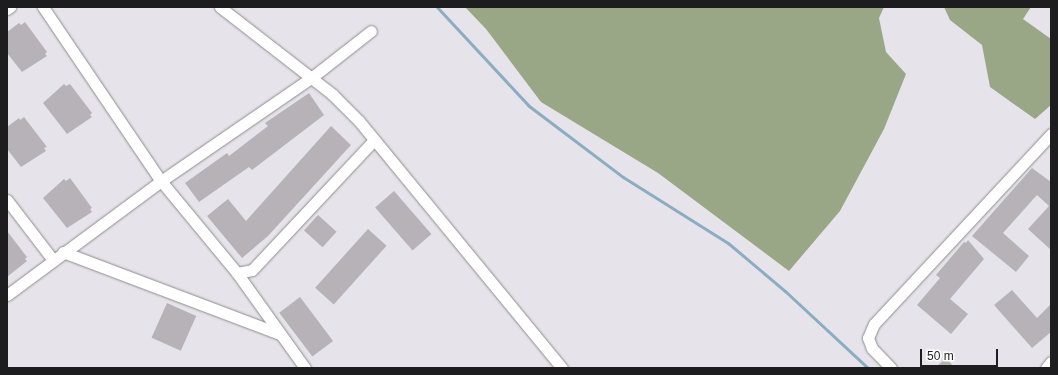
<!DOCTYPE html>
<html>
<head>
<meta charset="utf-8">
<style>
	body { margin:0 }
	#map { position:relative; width:1058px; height:375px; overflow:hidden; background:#e6e4ea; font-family:Helvetica,sans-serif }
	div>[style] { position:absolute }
	.forest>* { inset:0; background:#9aa787 }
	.stream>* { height:3px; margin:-1.5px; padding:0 1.5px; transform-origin:1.5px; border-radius:1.5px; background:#8aadc2 }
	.building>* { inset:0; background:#b7b2b7; transform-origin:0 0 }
	.roads { filter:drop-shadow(0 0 1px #8d8b90) drop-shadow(0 0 1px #8d8b90) }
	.minor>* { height:11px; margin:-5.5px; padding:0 5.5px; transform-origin:5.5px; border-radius:5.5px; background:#fff }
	span { translate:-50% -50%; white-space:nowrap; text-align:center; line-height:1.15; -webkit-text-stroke:3px #fff; paint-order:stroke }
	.frame { position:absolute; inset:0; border:8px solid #1d1c1e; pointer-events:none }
	.scale { position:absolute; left:920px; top:349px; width:78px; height:18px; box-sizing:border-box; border:2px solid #1d1c1e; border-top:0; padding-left:5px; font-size:12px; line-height:14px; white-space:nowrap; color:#1d1c1e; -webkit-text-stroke:3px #fff; paint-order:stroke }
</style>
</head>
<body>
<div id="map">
	<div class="forest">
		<div style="clip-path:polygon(465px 7px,884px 7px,879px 18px,886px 52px,906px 74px,884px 129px,840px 211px,789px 271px,658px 173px,541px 102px,486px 29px)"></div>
		<div style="clip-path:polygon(944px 7px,1031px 7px,1023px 19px,1051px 39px,1051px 105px,1035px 119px,990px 87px,982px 45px,950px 20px)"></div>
	</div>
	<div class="stream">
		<div style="left:437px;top:7px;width:135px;rotate:47.1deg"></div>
		<div style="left:529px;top:106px;width:118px;rotate:37.1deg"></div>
		<div style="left:623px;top:177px;width:124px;rotate:32.2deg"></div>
		<div style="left:728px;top:243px;width:75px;rotate:40.1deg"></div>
		<div style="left:785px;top:291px;width:113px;rotate:42.9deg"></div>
	</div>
	<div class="building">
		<div style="clip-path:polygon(25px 22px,47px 52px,45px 54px,47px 56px,22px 72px,7px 53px,7px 32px,19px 23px,21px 25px)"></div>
		<div style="clip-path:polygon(64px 84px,66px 86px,70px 84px,92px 113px,90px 115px,92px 117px,67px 134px,43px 103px)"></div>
		<div style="clip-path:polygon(309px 93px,324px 115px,252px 170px,249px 167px,199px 202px,185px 183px,227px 153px,229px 156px,268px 126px,265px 123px)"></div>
		<div style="clip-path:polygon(24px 117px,47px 147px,44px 148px,46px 151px,21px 167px,7px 149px,7px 127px,19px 118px,20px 120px)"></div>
		<div style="clip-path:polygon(331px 126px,351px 145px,268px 236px,242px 258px,207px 216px,228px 199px,246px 221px)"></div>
		<div style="clip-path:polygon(1032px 168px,1051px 182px,1051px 250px,1028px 229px,1049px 206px,1037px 195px,1003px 233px,1029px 256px,1016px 272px,972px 236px)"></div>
		<div style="clip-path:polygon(70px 178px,92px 208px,90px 209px,92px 212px,67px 228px,43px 198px,64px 179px,66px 181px)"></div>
		<div style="left:394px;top:191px;width:57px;height:25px;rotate:49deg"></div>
		<div style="left:318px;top:215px;width:25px;height:21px;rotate:42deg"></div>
		<div style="left:368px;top:229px;width:25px;height:79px;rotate:42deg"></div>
		<div style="clip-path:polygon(7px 231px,27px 257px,25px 259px,27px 261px,7px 277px)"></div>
		<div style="clip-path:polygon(968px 240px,984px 259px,950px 299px,968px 314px,951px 334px,917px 305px,940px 278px,936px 275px,964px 242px,966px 243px)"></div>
		<div style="clip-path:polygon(1012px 290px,1037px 318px,1051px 304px,1051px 332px,1032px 348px,994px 305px)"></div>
		<div style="left:300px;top:297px;width:55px;height:26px;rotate:53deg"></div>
		<div style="left:167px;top:303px;width:32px;height:38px;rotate:24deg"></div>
		<div style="clip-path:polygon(946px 358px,955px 368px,935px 368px)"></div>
	</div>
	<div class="roads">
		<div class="minor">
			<div style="left:43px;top:7px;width:210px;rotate:55.9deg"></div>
			<div style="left:161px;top:181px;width:119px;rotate:50.4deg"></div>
			<div style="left:237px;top:273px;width:15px;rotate:-11deg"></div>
			<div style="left:252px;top:270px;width:178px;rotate:-46.8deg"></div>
			<div style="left:220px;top:7px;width:142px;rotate:37.8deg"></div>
			<div style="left:332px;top:94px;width:38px;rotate:45deg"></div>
			<div style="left:359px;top:121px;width:320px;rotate:50.6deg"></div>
			<div style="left:7px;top:9px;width:4px;rotate:-34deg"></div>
			<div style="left:7px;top:200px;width:76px;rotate:52.5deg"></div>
			<div style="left:63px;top:252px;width:232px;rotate:20.7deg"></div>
			<div style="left:237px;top:273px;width:117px;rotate:54.4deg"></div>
			<div style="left:7px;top:295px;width:192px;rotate:-36.5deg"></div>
			<div style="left:161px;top:181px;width:182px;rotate:-34.5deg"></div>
			<div style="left:311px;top:78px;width:76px;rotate:-38.1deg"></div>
			<div style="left:891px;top:368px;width:28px;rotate:-134deg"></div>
			<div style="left:872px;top:348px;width:11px;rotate:-112deg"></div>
			<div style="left:868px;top:338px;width:15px;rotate:-67deg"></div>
			<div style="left:874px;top:324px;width:260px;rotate:-47deg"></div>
			<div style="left:1046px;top:368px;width:8px;rotate:-50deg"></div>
		</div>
	</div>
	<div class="frame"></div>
	<div class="scale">50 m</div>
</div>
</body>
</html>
